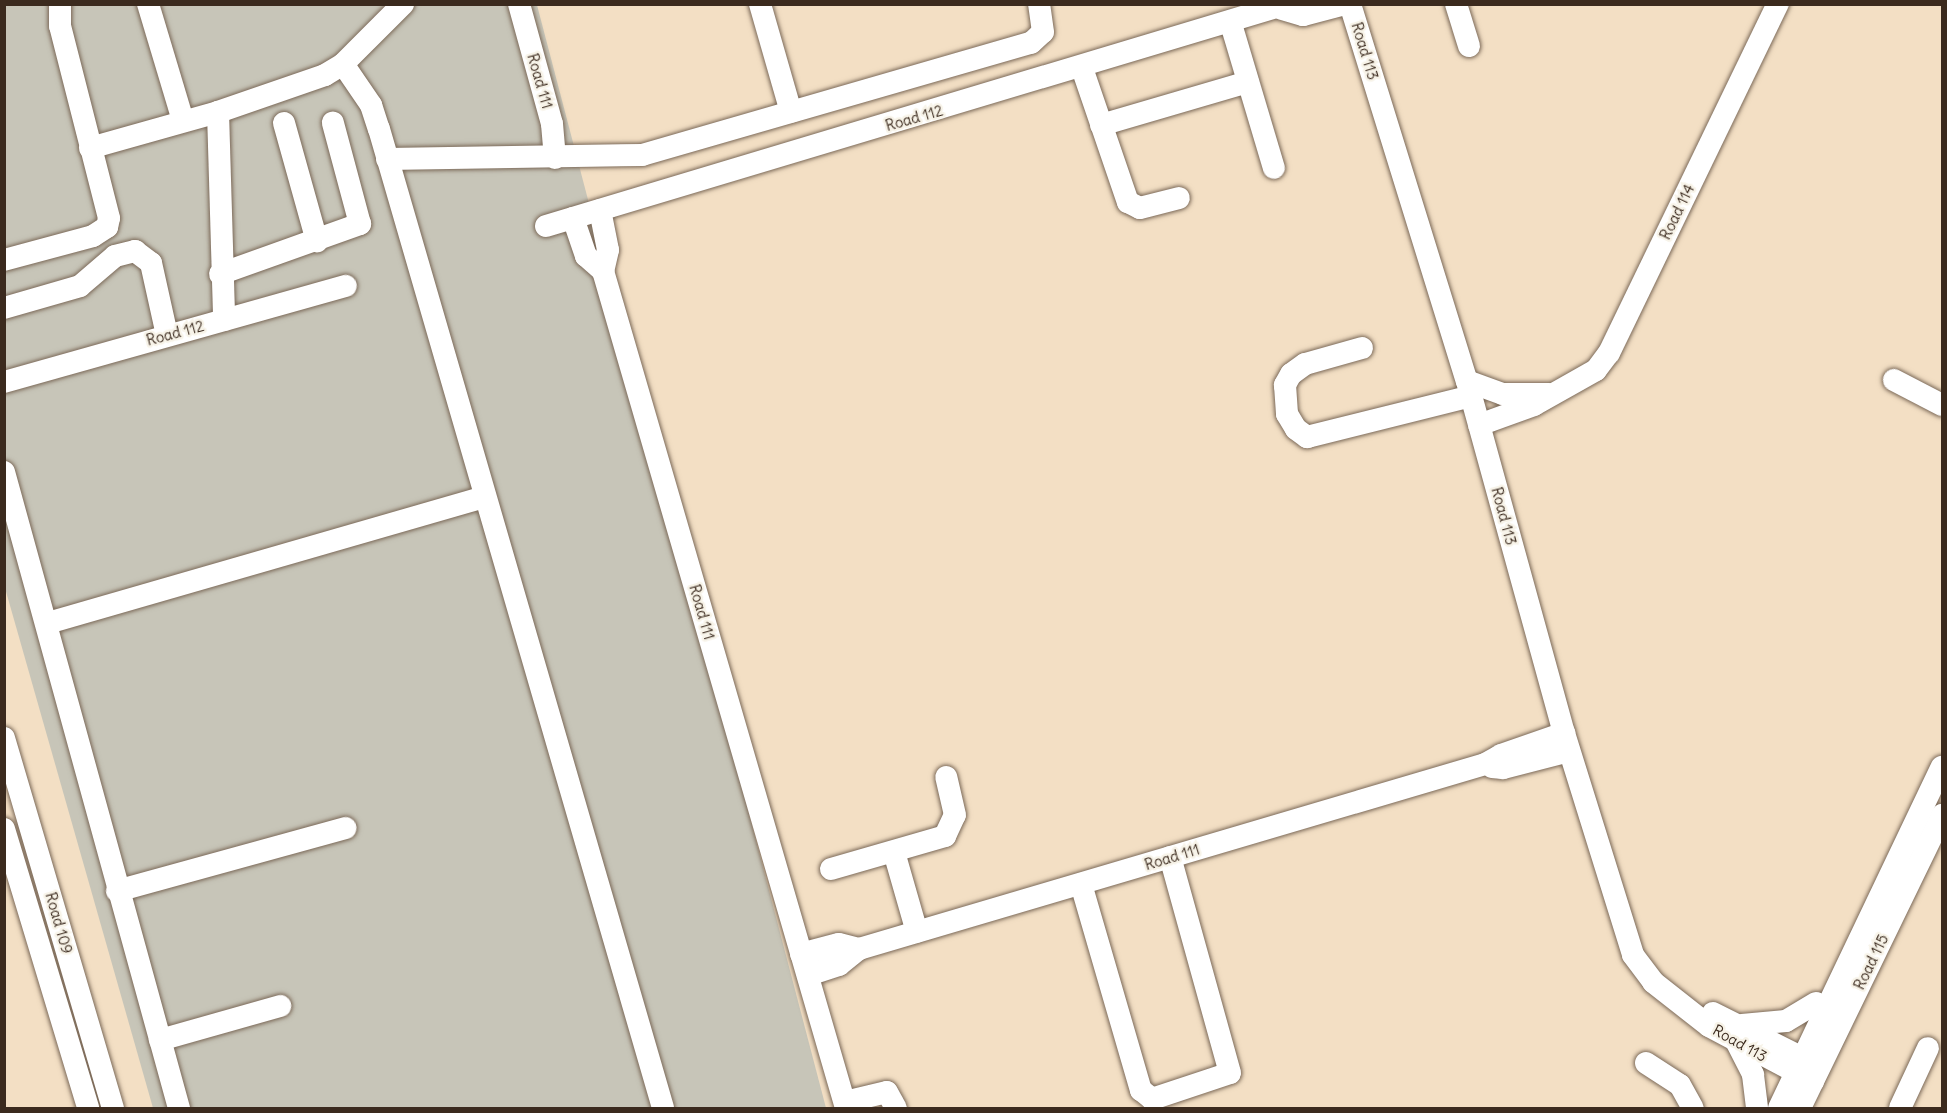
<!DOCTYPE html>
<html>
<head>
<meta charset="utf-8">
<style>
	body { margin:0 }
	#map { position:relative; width:1947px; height:1113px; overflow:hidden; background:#f3dfc4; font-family:Delius,sans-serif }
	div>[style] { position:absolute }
	.industrial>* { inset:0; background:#c7c5b8 }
	.roads { filter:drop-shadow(0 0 2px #7b6958) drop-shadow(0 0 2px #7b6958) }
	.minor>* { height:22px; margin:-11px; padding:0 11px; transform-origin:11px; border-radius:11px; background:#fff }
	span { translate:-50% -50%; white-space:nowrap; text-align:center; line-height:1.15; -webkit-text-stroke:5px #f7f3e8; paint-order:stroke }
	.street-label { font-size:15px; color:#3b2a1e }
	.frame { position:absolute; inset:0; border:6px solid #3b2a1e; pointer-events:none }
</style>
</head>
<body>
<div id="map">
	<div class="industrial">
		<div style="clip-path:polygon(4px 5px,537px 5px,826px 1108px,153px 1108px,5px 588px)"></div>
	</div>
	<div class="roads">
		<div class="minor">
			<div style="left:148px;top:4px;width:122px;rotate:73.3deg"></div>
			<div style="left:519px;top:4px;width:124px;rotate:74.6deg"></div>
			<div style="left:552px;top:124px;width:34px;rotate:85deg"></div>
			<div style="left:760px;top:4px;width:112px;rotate:74deg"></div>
			<div style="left:1350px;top:4px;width:395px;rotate:72.8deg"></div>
			<div style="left:1467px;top:381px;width:365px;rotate:74.6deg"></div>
			<div style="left:1564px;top:733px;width:232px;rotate:72.7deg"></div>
			<div style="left:1633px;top:955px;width:34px;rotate:53deg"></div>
			<div style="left:1653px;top:982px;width:71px;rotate:38.2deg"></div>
			<div style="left:1709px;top:1026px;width:118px;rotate:27.9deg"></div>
			<div style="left:1456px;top:4px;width:44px;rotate:72.8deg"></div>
			<div style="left:1282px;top:9px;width:22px;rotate:16deg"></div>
			<div style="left:1303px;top:15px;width:43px;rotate:-14.7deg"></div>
			<div style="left:1231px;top:24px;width:150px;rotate:73.4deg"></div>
			<div style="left:343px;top:64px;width:50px;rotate:55.7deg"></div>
			<div style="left:371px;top:105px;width:25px;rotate:72deg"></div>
			<div style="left:379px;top:129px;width:1019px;rotate:73.82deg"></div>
			<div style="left:1082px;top:68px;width:142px;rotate:71.1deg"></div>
			<div style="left:1128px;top:202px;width:13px;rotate:27deg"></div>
			<div style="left:1140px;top:208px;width:40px;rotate:-14.4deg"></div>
			<div style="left:218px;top:112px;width:208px;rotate:88.3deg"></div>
			<div style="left:284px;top:123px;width:123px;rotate:74.4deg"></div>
			<div style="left:1101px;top:125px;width:153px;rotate:-16.3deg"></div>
			<div style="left:90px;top:148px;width:133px;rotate:-15.7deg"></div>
			<div style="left:218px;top:112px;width:113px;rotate:-19.1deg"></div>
			<div style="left:325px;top:75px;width:21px;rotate:-31deg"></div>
			<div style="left:343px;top:64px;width:85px;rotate:-45deg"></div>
			<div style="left:387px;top:159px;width:255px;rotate:-0.9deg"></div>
			<div style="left:642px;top:155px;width:405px;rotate:-16.1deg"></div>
			<div style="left:1031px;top:43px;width:16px;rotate:-43deg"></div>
			<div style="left:1043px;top:32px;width:28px;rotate:-98deg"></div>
			<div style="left:600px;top:210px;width:41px;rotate:78.7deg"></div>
			<div style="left:608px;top:250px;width:22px;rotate:103deg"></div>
			<div style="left:603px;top:271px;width:872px;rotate:73.81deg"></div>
			<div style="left:573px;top:218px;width:40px;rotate:71.1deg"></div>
			<div style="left:586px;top:256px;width:23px;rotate:41deg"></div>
			<div style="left:546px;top:226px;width:773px;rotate:-16.7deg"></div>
			<div style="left:4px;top:260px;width:92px;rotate:-15.1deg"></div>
			<div style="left:93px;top:236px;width:17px;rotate:-33deg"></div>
			<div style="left:107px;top:227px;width:9px;rotate:-77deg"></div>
			<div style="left:109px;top:218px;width:198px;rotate:-104.3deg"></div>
			<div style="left:60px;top:26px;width:22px;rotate:-90deg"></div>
			<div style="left:220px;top:274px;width:149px;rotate:-19.7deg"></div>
			<div style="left:360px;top:224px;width:105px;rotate:-105deg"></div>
			<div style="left:4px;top:308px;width:79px;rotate:-16.1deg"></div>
			<div style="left:80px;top:286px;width:46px;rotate:-40.6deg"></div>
			<div style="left:115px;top:256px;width:21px;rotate:-14deg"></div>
			<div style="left:135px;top:251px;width:20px;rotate:37deg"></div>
			<div style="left:151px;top:263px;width:74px;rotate:77.5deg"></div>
			<div style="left:1362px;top:348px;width:59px;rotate:164.3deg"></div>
			<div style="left:1305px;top:364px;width:17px;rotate:144deg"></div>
			<div style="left:1291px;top:374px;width:13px;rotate:119deg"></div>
			<div style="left:1285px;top:385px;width:29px;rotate:86deg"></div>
			<div style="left:1287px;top:414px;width:17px;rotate:59deg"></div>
			<div style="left:1296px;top:429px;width:14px;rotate:36deg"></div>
			<div style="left:1307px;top:437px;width:169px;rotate:-14deg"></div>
			<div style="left:1894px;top:380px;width:54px;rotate:27.5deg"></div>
			<div style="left:1467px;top:381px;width:38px;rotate:20deg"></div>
			<div style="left:1503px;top:394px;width:46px"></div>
			<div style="left:4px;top:382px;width:355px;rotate:-15.7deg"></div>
			<div style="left:1479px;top:425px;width:59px;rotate:-20deg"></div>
			<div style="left:1534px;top:405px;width:71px;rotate:-29.4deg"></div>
			<div style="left:1596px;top:370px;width:21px;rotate:-53deg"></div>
			<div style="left:1609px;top:353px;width:388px;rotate:-64.2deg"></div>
			<div style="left:4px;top:472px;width:660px;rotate:74.62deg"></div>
			<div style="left:48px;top:623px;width:454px;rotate:-16.1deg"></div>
			<div style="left:4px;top:738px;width:386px;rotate:73.6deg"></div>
			<div style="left:1492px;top:767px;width:11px;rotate:5deg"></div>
			<div style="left:1503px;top:768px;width:68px;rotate:-14.4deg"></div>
			<div style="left:4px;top:829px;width:291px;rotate:73.2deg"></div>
			<div style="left:894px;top:852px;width:83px;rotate:74deg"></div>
			<div style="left:831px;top:869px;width:119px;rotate:-16.1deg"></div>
			<div style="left:945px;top:836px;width:23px;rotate:-65deg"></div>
			<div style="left:955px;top:815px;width:39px;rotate:-103deg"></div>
			<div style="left:1081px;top:884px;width:215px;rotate:73.8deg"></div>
			<div style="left:1141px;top:1090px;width:14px;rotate:39deg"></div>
			<div style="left:1152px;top:1099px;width:82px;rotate:-18.4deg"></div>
			<div style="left:1230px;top:1073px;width:224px;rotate:-105.5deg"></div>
			<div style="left:117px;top:891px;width:237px;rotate:-15.4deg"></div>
			<div style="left:801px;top:954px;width:39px;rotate:-15deg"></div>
			<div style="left:839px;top:944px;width:21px;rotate:14deg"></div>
			<div style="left:808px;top:975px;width:33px;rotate:-18deg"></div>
			<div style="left:839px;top:965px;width:26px;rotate:-39deg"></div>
			<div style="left:859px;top:949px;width:653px;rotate:-16.46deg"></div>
			<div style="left:1485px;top:764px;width:18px;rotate:-29deg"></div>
			<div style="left:1501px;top:755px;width:67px;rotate:-19.2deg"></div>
			<div style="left:1713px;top:1013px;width:101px;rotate:26.6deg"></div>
			<div style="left:1742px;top:1025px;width:44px;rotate:-5.2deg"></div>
			<div style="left:1786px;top:1021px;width:35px;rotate:-31deg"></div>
			<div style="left:160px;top:1040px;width:125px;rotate:-15.8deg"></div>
			<div style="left:1736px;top:1041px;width:38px;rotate:63deg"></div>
			<div style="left:1753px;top:1075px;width:33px;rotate:83deg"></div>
			<div style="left:1646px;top:1063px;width:40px;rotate:32.9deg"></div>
			<div style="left:1680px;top:1085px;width:26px;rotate:61deg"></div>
			<div style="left:845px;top:1102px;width:43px;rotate:-13.4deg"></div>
			<div style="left:887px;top:1092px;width:18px;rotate:61deg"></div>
			<div style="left:1779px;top:1108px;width:378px;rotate:-64.5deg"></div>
			<div style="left:1800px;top:1108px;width:326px;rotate:-64.1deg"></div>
			<div style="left:1900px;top:1108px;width:66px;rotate:-65deg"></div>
		</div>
	</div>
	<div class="street-label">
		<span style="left:1365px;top:51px;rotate:73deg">Road 113</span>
		<span style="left:540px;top:81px;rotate:74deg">Road 111</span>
		<span style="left:914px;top:118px;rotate:-16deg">Road 112</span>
		<span style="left:1677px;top:212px;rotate:-64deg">Road 114</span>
		<span style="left:175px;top:333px;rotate:-15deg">Road 112</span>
		<span style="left:1504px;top:516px;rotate:75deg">Road 113</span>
		<span style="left:702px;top:612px;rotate:74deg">Road 111</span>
		<span style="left:1172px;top:857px;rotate:-17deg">Road 111</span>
		<span style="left:59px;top:923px;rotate:74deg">Road 109</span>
		<span style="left:1871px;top:962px;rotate:-64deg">Road 115</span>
		<span style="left:1740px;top:1043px;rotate:29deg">Road 113</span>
	</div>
	<div class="frame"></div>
</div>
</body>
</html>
